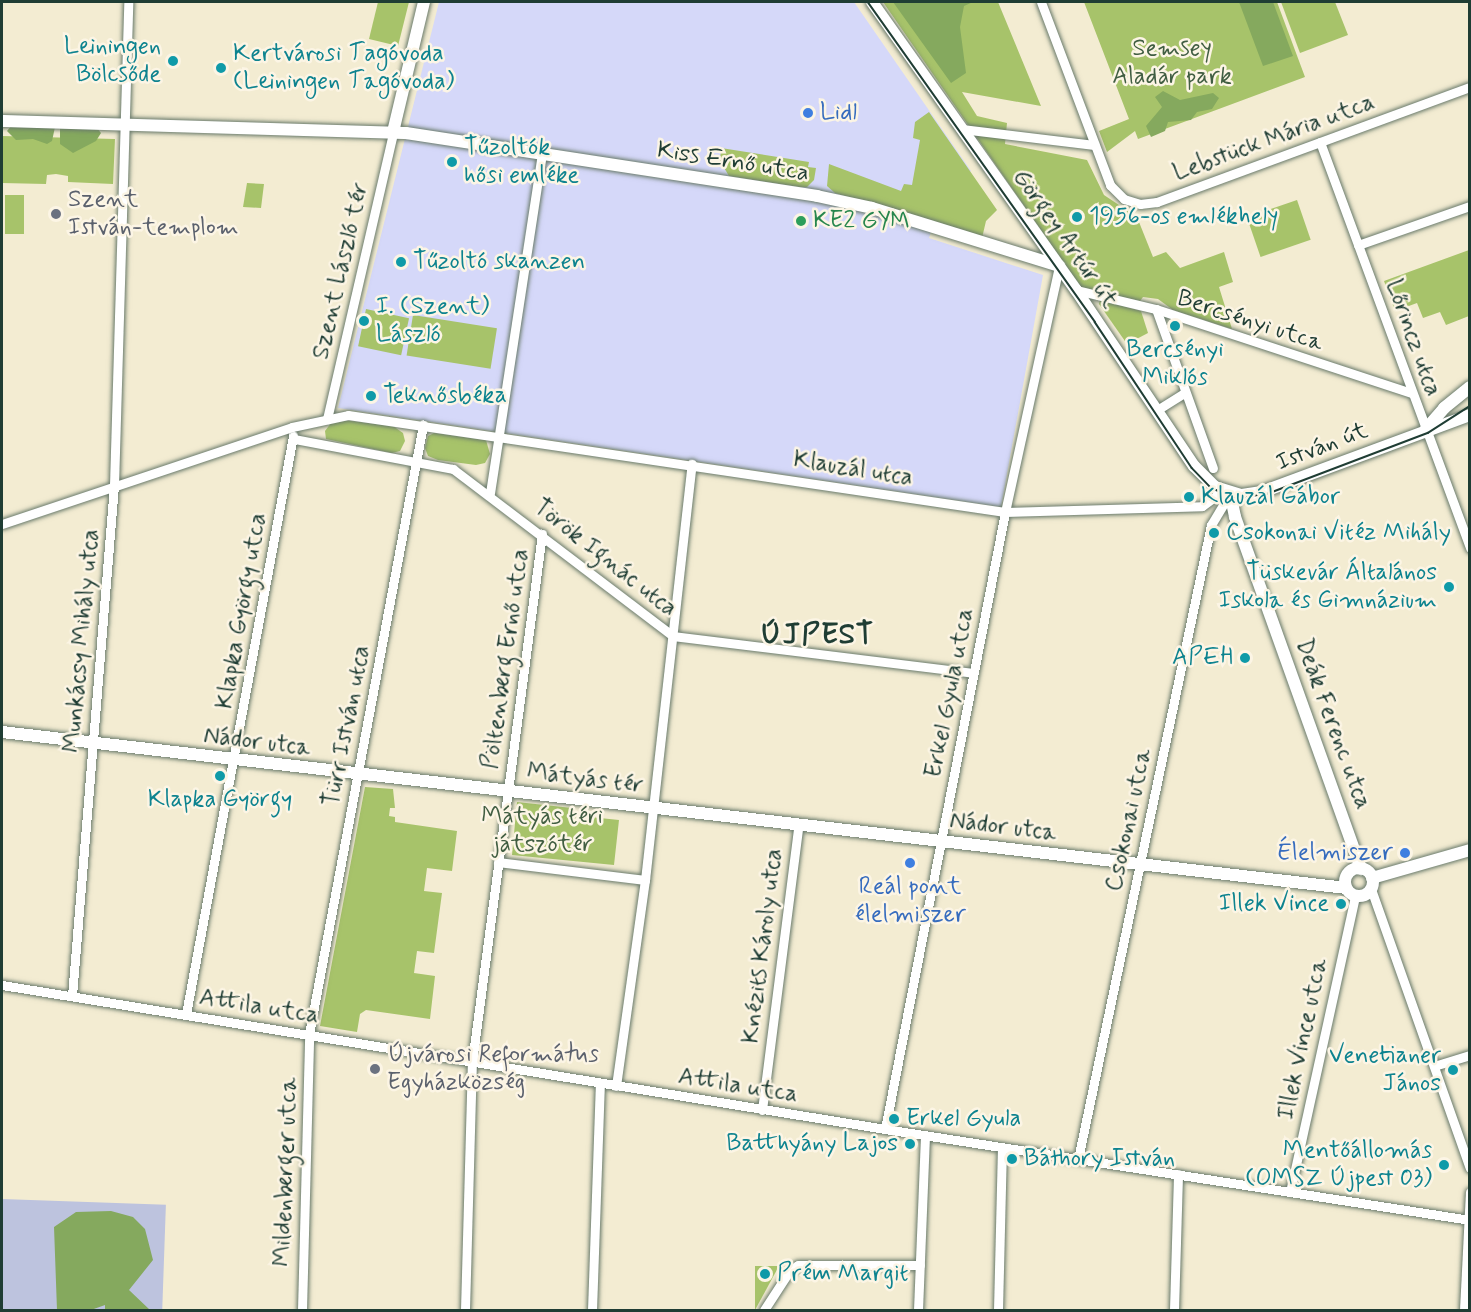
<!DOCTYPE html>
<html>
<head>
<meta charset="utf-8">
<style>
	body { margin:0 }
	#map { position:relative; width:1471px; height:1312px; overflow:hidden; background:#f3ecd2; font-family:Mynerve,sans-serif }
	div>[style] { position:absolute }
	.built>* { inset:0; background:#d5d8f9 }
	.industrial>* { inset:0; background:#bdc3de; transform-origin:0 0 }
	.green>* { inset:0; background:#a7c36a; transform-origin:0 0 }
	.forest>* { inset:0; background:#85a95e }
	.roads { filter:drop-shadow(0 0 2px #697a6b) drop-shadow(0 0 2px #697a6b) }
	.minor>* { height:9px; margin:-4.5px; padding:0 4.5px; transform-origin:4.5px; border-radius:4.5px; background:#fff }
	.tertiary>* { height:12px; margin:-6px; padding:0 6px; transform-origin:6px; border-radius:6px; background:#fff }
	.tertiary>.ring { margin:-6px; padding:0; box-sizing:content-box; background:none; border:12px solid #fff; border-radius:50% }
	.tram>* { height:1.5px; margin:-0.75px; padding:0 0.75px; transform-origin:0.75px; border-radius:0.75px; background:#1f3d34 }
	.dots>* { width:16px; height:16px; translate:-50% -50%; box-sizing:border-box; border:3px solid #fcf5e5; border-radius:50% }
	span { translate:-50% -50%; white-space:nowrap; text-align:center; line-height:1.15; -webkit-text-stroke:5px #fcf5e5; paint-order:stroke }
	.culture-label { font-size:24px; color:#0d838f }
	.right { translate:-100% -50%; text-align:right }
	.left { translate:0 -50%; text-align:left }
	.park-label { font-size:24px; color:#415e42 }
	.shop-label { font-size:24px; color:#366cbe }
	.street-label { font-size:24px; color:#1f3d34 }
	.worship-label { font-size:24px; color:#5b616d }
	.leisure-label { font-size:24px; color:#27864d }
	.district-label { font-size:30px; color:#1f3d34; font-weight:700; letter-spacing:1.5px }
	.frame { position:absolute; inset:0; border:3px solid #1f3d34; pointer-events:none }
</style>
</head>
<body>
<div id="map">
	<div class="built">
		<div style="clip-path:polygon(439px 2px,854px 2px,971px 171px,946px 188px,929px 238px,1043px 275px,1001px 507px,338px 408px)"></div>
	</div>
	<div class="industrial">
		<div style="left:2px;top:1199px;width:164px;height:111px;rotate:2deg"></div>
	</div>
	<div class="green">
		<div style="clip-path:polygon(378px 2px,409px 2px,398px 46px,369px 39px)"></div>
		<div style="clip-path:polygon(883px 2px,998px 2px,1041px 106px,962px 92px,977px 116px,1007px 123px,1005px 144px,1087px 160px,1104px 195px,1137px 217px,1153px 257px,1166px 252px,1180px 268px,1224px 252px,1233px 282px,1219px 287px,1232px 329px,1173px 310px,1158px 299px,1143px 297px,1140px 301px,1081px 288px)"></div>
		<div style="clip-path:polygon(1084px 2px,1277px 2px,1305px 77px,1138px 139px,1135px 131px,1107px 152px,1099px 131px,1129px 119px)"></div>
		<div style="clip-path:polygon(1281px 2px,1335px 2px,1348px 35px,1300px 53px)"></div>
		<div style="clip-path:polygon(929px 112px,997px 210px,986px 221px,982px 238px,835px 193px,827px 186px,829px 164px,901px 191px,904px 184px,912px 185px,920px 140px,913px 138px,915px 122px)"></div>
		<div style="clip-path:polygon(2px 136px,115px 139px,113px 184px,68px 182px,68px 176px,56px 174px,47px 175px,46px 184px,2px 183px)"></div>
		<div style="clip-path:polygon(721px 148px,809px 162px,808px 167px,816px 168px,814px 180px,807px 187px,799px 187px,729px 176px,720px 161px)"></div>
		<div style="clip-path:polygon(247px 183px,264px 184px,261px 208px,243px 207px)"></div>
		<div style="left:5px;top:195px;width:19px;height:39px"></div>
		<div style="left:1297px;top:200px;width:42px;height:53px;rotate:71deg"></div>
		<div style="clip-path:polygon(1469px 250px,1469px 316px,1446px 325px,1440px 312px,1423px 318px,1417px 303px,1395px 311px,1384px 281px)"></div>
		<div style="clip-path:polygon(1100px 300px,1141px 311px,1148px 333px,1127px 344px,1099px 304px)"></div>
		<div style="left:366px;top:309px;width:44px;height:38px;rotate:12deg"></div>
		<div style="left:413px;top:315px;width:85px;height:41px;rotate:9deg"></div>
		<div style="clip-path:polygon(343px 420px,393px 426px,403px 433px,405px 441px,400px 451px,392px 453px,326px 439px,325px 431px,331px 423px)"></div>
		<div style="clip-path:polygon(434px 433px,486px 440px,490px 454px,485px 463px,476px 465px,438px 460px,428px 456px,425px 448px,428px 436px)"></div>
		<div style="clip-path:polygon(365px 787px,393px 789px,395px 808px,390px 808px,389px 816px,395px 817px,395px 822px,457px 831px,452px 871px,427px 868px,424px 891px,442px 893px,434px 953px,417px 951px,414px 973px,435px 976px,430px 1019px,366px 1010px,360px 1014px,357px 1032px,320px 1026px)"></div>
		<div style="clip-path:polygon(517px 802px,572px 808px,571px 815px,619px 820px,614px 865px,512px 855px)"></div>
		<div style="clip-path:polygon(755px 1266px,779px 1266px,755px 1310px)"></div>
	</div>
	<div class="forest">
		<div style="clip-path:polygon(893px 2px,973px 2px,964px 6px,960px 27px,966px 73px,951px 83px)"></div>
		<div style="clip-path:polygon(1239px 2px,1273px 2px,1293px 56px,1263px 66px)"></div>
		<div style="clip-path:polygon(1163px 91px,1180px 100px,1213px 93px,1219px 98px,1212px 109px,1197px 112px,1191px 120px,1168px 122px,1165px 131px,1151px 137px,1146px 126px,1162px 107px,1155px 97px)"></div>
		<div style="clip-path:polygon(12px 125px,55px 127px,52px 141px,47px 144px,33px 139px,16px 140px,7px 131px)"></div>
		<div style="clip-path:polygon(60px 128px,97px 128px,101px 133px,96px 141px,73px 153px,60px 144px)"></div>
		<div style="clip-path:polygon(111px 1211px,133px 1217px,145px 1229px,153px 1260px,129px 1290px,150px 1310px,105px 1310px,105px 1305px,91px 1310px,57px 1310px,54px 1227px,76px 1212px)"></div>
	</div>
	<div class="roads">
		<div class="minor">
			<div style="left:1041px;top:2px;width:196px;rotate:69.3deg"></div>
			<div style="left:1110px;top:185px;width:20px;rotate:45deg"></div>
			<div style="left:1124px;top:199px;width:17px;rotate:17deg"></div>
			<div style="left:1140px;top:204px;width:17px;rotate:-7deg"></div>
			<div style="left:1157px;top:202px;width:333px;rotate:-20.2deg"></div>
			<div style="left:962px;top:129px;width:133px;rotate:6.9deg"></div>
			<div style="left:1320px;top:142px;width:433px;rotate:69.7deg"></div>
			<div style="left:1358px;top:245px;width:119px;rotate:-19.2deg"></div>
			<div style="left:1076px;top:290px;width:82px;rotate:13.4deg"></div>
			<div style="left:1156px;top:309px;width:268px;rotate:18.2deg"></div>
			<div style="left:1156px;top:309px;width:169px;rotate:70.3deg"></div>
			<div style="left:1157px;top:410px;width:32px;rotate:-32deg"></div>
			<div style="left:327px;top:419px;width:294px;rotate:-77deg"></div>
			<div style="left:294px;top:439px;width:162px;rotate:10.7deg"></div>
			<div style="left:453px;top:469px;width:276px;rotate:37.2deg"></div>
			<div style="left:673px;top:636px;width:302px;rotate:7deg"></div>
			<div style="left:490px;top:493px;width:344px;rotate:-81.3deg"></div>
			<div style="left:2px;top:524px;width:306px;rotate:-18.5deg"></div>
			<div style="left:292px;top:427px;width:57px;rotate:-12.1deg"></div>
			<div style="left:348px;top:415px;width:664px;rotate:8.4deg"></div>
			<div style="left:1005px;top:512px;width:197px;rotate:-1.7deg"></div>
			<div style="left:1202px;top:506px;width:26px;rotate:-36deg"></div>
			<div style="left:498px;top:862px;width:148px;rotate:7deg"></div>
			<div style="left:1371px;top:889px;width:296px;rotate:70.5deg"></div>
			<div style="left:2px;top:985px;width:895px;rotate:9.26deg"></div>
			<div style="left:885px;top:1129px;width:592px;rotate:8.84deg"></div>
			<div style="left:72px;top:996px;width:513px;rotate:-85.3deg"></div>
			<div style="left:114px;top:485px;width:483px;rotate:-88.3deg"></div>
			<div style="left:186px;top:1014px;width:588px;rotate:-79.51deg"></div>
			<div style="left:1434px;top:1066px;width:38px;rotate:-17deg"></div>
			<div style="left:616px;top:1086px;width:208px;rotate:-82deg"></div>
			<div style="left:645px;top:880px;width:419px;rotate:-83.6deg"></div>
			<div style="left:762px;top:1110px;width:289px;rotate:-82.7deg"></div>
			<div style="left:885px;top:1129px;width:629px;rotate:-78.99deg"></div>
			<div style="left:1005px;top:512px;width:252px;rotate:-77.6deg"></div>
			<div style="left:1078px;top:1159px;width:648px;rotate:-78.15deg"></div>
			<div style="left:1211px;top:525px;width:37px;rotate:-59deg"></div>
			<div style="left:1290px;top:1192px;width:303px;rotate:-77.6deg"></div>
			<div style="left:302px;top:1310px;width:276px;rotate:-88.5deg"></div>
			<div style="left:309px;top:1034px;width:620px;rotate:-79.4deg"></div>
			<div style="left:465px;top:1310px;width:248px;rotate:-88.4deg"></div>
			<div style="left:472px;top:1062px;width:533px;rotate:-82.45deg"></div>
			<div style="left:592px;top:1310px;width:226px;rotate:-88deg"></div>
			<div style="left:764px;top:1310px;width:48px;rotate:-57deg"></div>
			<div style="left:790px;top:1270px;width:9px;rotate:-32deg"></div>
			<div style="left:798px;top:1265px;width:122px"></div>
			<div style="left:918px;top:1310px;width:174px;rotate:-87.7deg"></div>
			<div style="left:998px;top:1310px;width:162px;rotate:-88.6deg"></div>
			<div style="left:1174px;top:1310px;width:136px;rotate:-88.3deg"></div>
			<div style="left:1464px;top:1310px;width:118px;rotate:-87.1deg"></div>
		</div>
		<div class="tertiary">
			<div style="left:872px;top:2px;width:353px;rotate:54.7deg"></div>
			<div style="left:1076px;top:290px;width:212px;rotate:56.2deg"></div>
			<div style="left:1194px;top:466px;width:30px;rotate:45deg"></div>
			<div style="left:1215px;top:487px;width:28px;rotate:17deg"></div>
			<div style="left:1242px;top:495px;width:20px;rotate:-9deg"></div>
			<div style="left:1262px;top:492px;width:222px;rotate:-20.3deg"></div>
			<div style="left:2px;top:121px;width:404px;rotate:1.7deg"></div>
			<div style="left:406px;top:133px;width:416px;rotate:8.7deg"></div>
			<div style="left:817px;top:196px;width:56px;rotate:12.3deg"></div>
			<div style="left:872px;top:208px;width:196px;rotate:17.2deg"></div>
			<div style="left:393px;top:132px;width:134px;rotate:-76.6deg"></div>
			<div style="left:1426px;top:429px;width:28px;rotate:-49deg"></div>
			<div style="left:1444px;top:408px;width:33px;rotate:-39deg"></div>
			<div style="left:1230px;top:493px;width:25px;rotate:78deg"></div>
			<div style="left:1235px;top:517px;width:374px;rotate:70.3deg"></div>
			<div style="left:2px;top:732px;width:1353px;rotate:6.62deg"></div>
			<div class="ring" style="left:1345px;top:868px;width:16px;height:16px"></div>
			<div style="left:1372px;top:878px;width:102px;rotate:-15.9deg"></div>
		</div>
	</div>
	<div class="tram">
		<div style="left:868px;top:2px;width:392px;rotate:54.6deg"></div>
		<div style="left:1095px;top:322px;width:175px;rotate:56.4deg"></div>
		<div style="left:1192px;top:468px;width:28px;rotate:46deg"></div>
		<div style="left:1211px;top:488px;width:28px;rotate:21deg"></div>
		<div style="left:1237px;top:498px;width:30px;rotate:-8deg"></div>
		<div style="left:1267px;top:494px;width:172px;rotate:-20.8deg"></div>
		<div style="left:1428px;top:433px;width:50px;rotate:-32.7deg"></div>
	</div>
	<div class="dots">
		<div style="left:173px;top:61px;background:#0f9aa8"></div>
		<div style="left:221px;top:68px;background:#0f9aa8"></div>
		<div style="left:808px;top:113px;background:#3f7fe0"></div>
		<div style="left:452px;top:162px;background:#0f9aa8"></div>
		<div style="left:56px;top:214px;background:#6b7280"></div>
		<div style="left:1077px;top:217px;background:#0f9aa8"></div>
		<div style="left:801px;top:221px;background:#2e9e5b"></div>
		<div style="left:401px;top:262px;background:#0f9aa8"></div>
		<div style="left:364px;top:321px;background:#0f9aa8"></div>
		<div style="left:1175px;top:326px;background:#0f9aa8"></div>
		<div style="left:371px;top:396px;background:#0f9aa8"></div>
		<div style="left:1189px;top:497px;background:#0f9aa8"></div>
		<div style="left:1214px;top:533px;background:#0f9aa8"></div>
		<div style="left:1449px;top:587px;background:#0f9aa8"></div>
		<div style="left:1245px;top:658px;background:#0f9aa8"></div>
		<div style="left:220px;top:776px;background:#0f9aa8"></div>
		<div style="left:1405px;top:853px;background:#3f7fe0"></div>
		<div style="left:910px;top:863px;background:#3f7fe0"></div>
		<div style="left:1341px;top:904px;background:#0f9aa8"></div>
		<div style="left:375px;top:1069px;background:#6b7280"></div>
		<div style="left:1453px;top:1070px;background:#0f9aa8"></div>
		<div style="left:894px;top:1119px;background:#0f9aa8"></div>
		<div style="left:910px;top:1144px;background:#0f9aa8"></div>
		<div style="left:1012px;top:1159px;background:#0f9aa8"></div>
		<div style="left:1444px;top:1165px;background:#0f9aa8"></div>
		<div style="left:765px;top:1274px;background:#0f9aa8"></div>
	</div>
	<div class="culture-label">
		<span class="right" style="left:161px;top:61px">Leiningen<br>Bölcsőde</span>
		<span class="left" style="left:233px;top:68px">Kertvárosi Tagóvoda<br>(Leiningen Tagóvoda)</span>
		<span class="left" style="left:464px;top:162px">Tűzoltók<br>hősi emléke</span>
		<span class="left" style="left:1089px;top:217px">1956-os emlékhely</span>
		<span class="left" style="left:413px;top:262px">Tűzoltó skanzen</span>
		<span class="left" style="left:376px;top:321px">I. (Szent)<br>László</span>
		<span style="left:1175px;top:364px">Bercsényi<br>Miklós</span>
		<span class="left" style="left:383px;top:396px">Teknősbéka</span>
		<span class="left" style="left:1201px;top:497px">Klauzál Gábor</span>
		<span class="left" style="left:1226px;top:533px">Csokonai Vitéz Mihály</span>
		<span class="right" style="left:1437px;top:587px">Tüskevár Általános<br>Iskola és Gimnázium</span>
		<span class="right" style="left:1233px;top:658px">APEH</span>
		<span style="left:220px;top:800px">Klapka György</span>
		<span class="right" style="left:1329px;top:904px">Illek Vince</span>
		<span class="right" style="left:1441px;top:1070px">Venetianer<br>János</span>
		<span class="left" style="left:906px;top:1119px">Erkel Gyula</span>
		<span class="right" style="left:898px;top:1144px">Batthyány Lajos</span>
		<span class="right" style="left:1432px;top:1165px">Mentőállomás<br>(OMSZ Újpest 03)</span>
		<span class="left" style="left:1024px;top:1159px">Báthory István</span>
		<span class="left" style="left:777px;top:1274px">Prém Margit</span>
	</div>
	<div class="park-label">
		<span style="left:1172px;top:63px">Semsey<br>Aladár park</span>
		<span style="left:542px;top:831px">Mátyás téri<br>játszótér</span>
	</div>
	<div class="shop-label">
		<span class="left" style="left:820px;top:113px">Lidl</span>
		<span class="right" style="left:1393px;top:853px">Élelmiszer</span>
		<span style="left:910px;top:901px">Reál pont<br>élelmiszer</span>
	</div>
	<div class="street-label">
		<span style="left:1274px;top:138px;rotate:-20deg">Lebstück Mária utca</span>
		<span style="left:733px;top:162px;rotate:9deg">Kiss Ernő utca</span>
		<span style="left:1065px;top:239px;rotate:55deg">Görgey Artúr út</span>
		<span style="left:341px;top:271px;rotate:-77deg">Szent László tér</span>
		<span style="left:1250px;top:321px;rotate:18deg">Bercsényi utca</span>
		<span style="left:1413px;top:338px;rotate:70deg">Lőrincz utca</span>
		<span style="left:1322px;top:447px;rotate:-21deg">István út</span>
		<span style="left:853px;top:469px;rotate:9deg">Klauzál utca</span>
		<span style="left:605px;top:558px;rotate:38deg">Török Ignác utca</span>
		<span style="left:242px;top:611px;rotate:-80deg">Klapka György utca</span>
		<span style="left:82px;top:641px;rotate:-85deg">Munkácsy Mihály utca</span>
		<span style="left:506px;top:659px;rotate:-82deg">Pöltenberg Ernő utca</span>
		<span style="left:950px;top:693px;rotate:-79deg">Erkel Gyula utca</span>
		<span style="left:1333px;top:724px;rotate:70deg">Deák Ferenc utca</span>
		<span style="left:347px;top:726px;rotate:-79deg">Türr István utca</span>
		<span style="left:257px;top:742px;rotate:7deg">Nádor utca</span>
		<span style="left:585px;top:779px;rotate:7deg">Mátyás tér</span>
		<span style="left:1129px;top:820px;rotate:-78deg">Csokonai utca</span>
		<span style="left:1003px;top:827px;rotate:7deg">Nádor utca</span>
		<span style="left:763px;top:946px;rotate:-83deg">Knézits Károly utca</span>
		<span style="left:259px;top:1007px;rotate:9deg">Attila utca</span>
		<span style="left:1303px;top:1039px;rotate:-78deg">Illek Vince utca</span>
		<span style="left:738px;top:1086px;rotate:9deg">Attila utca</span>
		<span style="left:286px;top:1172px;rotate:-88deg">Mildenberger utca</span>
	</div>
	<div class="worship-label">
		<span class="left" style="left:68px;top:214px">Szent<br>István-templom</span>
		<span class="left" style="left:387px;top:1069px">Újvárosi Református<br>Egyházközség</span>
	</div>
	<div class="leisure-label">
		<span class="left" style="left:813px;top:221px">KE2 GYM</span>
	</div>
	<div class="district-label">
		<span style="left:817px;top:635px">ÚJPEST</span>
	</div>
	<div class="frame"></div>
</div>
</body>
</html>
